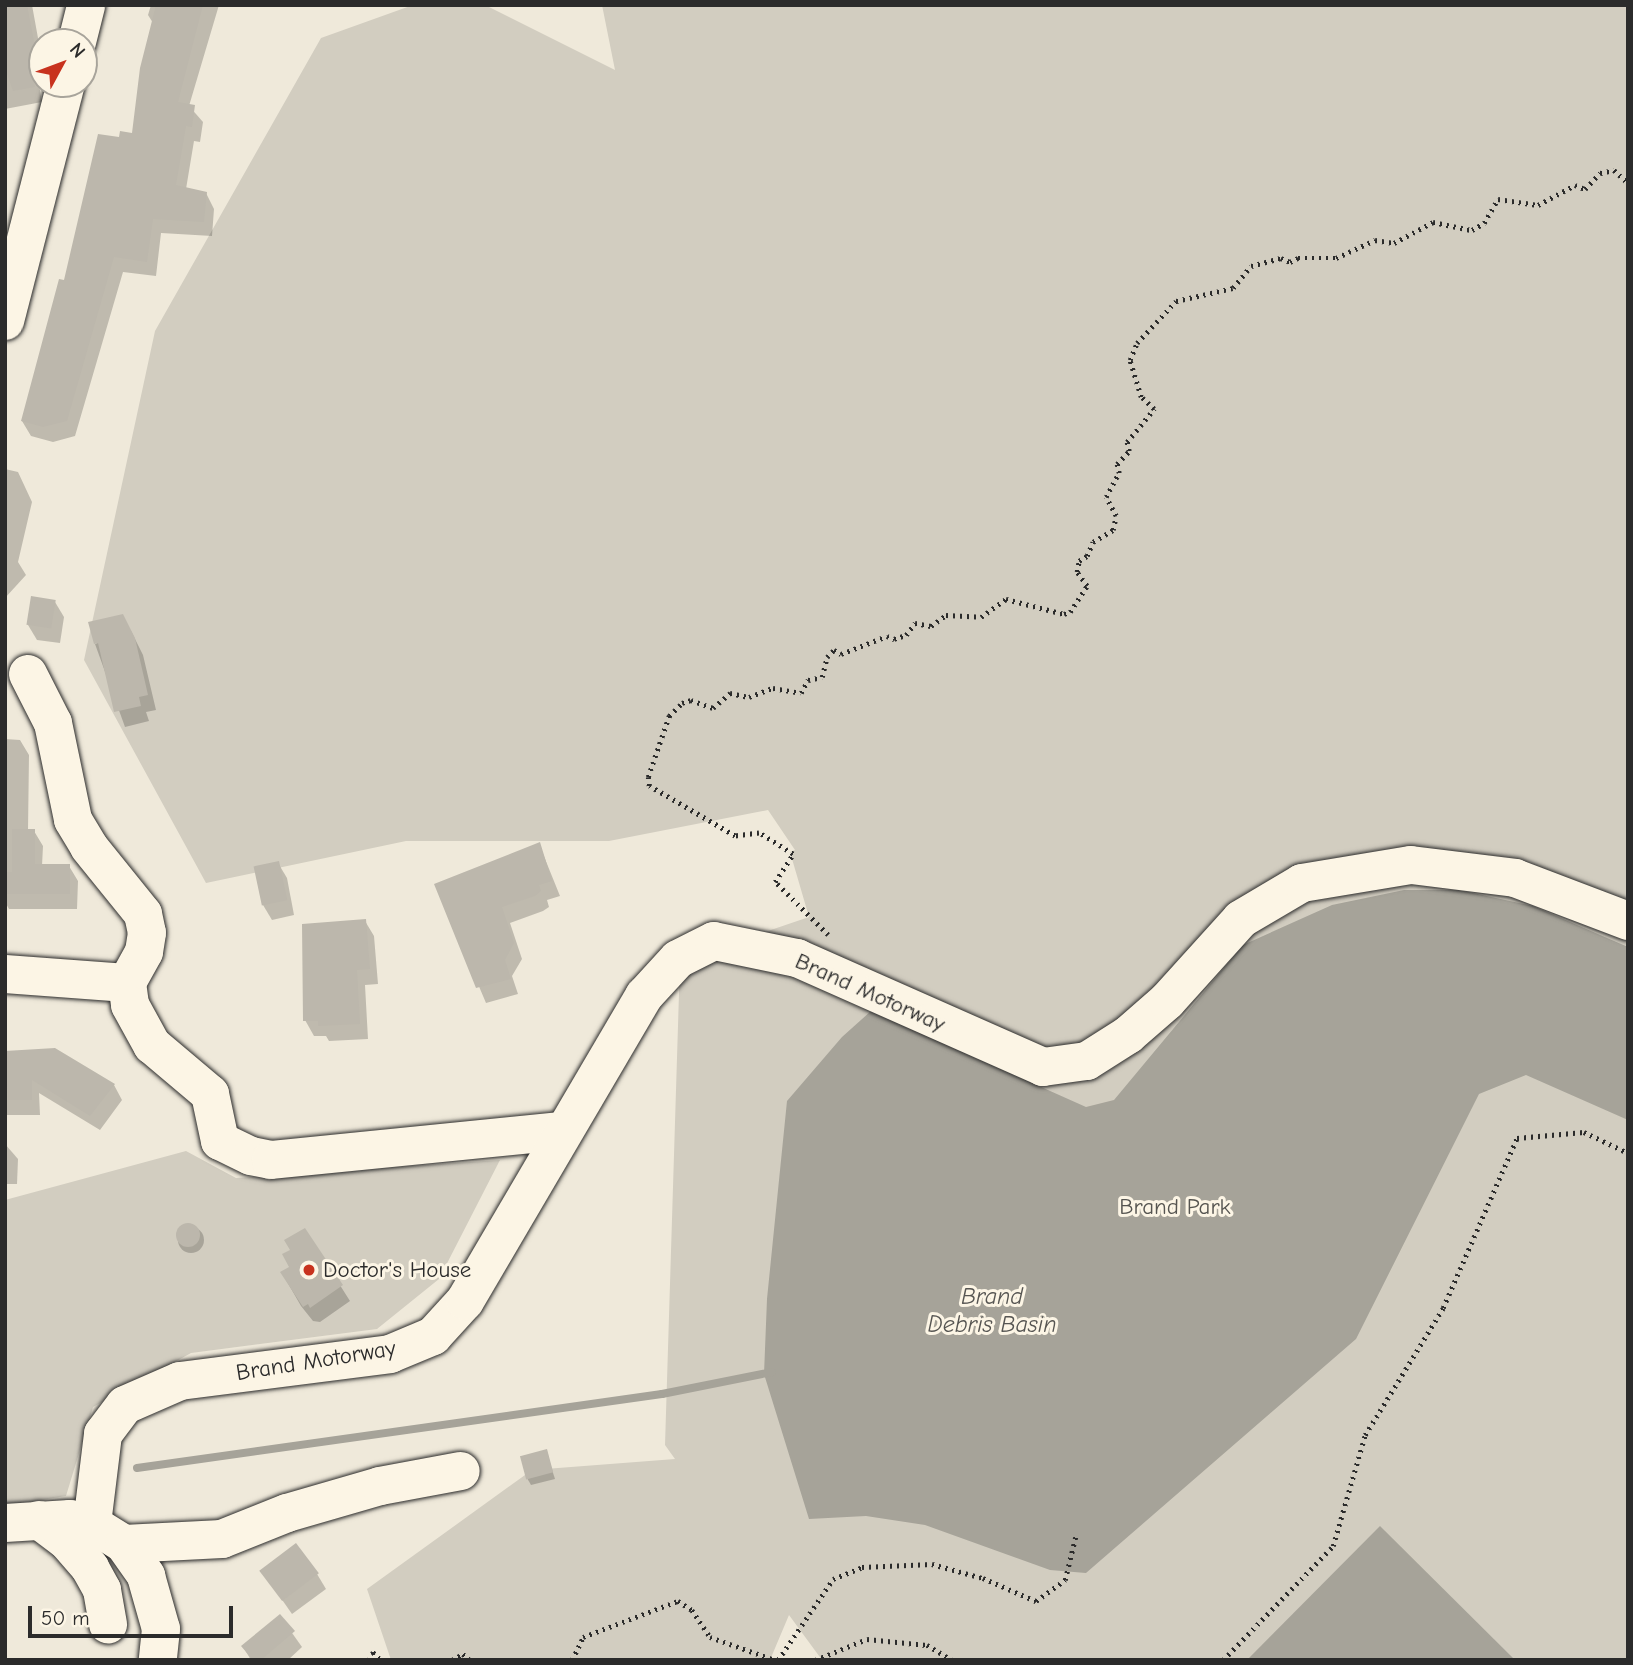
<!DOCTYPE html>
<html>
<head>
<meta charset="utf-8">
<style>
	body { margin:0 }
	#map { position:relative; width:1633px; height:1665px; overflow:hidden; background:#efe9da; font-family:"Comic Neue",sans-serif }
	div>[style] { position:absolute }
	.green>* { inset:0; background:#d2cdc0 }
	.water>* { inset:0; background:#a6a399 }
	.shadow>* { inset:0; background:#0003 }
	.round { border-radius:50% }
	.stream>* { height:8px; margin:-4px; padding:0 4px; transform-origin:4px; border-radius:4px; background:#a6a399 }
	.building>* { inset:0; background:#bcb7ac; transform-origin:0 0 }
	.path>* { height:4.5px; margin-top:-2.25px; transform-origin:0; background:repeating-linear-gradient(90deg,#2b2b2b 0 2px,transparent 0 7px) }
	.roads { filter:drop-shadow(0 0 2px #2b2b2b) drop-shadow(0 0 2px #2b2b2b) }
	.minor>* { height:38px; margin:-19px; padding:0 19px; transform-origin:19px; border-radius:19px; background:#fcf5e5 }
	.dots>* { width:19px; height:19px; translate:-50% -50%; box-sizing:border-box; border:4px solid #fcf5e5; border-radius:50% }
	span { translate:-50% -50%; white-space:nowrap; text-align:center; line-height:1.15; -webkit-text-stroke:6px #fcf5e5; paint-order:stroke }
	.street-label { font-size:23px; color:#2b2b2b }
	.park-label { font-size:23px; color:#555450 }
	.poi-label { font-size:23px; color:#2b2b2b }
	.left { translate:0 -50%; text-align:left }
	.water-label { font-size:24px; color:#565552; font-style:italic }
	.frame { position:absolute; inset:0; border:7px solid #2b2b2b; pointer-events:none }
	.north { position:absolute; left:28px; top:28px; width:70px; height:70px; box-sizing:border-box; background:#fcf5e5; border:2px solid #a8a49b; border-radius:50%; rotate:49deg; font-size:19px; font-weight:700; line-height:28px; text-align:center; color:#2b2b2b }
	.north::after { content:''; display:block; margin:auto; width:24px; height:32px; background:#c8321e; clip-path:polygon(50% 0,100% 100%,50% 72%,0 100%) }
	.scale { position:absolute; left:28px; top:1606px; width:205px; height:32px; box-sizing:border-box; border:4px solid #2b2b2b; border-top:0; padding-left:9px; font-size:21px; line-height:24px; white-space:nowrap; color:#2b2b2b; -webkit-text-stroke:5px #fcf5e5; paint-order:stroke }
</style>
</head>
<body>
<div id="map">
	<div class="green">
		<div style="clip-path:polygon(413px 5px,485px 5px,615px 70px,602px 5px,1628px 5px,1628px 1660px,822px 1660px,789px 1615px,770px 1660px,391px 1660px,367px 1589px,532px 1470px,675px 1459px,665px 1445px,680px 961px,809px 917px,790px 852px,795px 850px,768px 810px,609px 841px,406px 841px,206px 883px,84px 660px,155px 331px,321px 38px)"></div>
		<div style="clip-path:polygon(186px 1151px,236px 1178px,500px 1160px,439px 1279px,377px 1329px,191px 1353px,93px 1407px,66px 1496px,5px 1506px,5px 1200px)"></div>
	</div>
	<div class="water">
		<div style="clip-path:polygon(1404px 890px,1459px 890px,1533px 906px,1628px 947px,1628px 1120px,1526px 1075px,1479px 1094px,1356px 1339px,1086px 1573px,1050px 1570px,925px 1525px,866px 1516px,809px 1519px,764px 1374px,767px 1299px,787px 1101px,842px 1037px,871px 1011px,1086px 1107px,1114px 1100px,1243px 945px,1332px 905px)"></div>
		<div style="clip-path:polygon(1380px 1526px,1515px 1660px,1247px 1660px)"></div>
	</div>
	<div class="shadow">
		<div style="clip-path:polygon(5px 5px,32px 5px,42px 60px,42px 78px,38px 79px,42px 102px,5px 109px)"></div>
		<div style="clip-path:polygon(151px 5px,219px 5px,189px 106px,203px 122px,200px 142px,194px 141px,186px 189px,206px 193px,214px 209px,212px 236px,161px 233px,156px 276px,123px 272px,75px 436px,53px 442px,31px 436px,22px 421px,65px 282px,121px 139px,134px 135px,153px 23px,148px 15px)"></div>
		<div style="clip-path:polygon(5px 469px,18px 472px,32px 502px,18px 562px,26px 575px,5px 598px)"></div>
		<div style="clip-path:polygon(55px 602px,64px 617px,60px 643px,37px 640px,28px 625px)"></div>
		<div style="clip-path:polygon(131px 631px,143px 655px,156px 710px,146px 712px,149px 721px,125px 727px,95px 644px)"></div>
		<div style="clip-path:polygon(5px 739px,20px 740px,29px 755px,28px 831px,34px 831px,43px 846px,42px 866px,69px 866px,78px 881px,77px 909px,9px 909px,5px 902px)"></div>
		<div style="clip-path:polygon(539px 844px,560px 896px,547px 900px,549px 907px,543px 911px,510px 923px,522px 959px,512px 976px,518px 994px,486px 1003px,436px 885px)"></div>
		<div style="clip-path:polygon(278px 863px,287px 878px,294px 915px,272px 920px,263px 905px,255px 868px)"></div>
		<div style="clip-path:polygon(365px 921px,374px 936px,378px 984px,365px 985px,368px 1039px,329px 1041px,326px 1036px,314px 1036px,305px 1020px)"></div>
		<div style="clip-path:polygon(5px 1052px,114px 1085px,122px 1100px,100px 1130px,39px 1093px,40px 1115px,5px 1115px)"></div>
		<div style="clip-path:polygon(5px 1144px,18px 1159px,17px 1184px,5px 1184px)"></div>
		<div class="round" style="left:178px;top:1227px;width:26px;height:26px"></div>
		<div style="clip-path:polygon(305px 1230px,350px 1301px,320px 1322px,313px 1321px,301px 1306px,282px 1273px,292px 1268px,292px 1251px)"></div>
		<div style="clip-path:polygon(546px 1451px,555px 1479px,531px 1485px,527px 1478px)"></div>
		<div style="clip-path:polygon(262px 1571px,317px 1574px,326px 1589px,292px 1614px)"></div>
		<div style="clip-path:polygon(280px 1616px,302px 1647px,288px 1660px,251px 1660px,243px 1647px)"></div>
	</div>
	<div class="stream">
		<div style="left:137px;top:1468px;width:530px;rotate:-8.02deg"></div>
		<div style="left:662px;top:1394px;width:112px;rotate:-11.3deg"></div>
	</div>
	<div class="building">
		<div style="clip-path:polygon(5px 5px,27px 5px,38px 62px,31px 64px,35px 87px,13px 91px,5px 68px)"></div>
		<div style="clip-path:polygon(156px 5px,203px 5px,178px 102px,195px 105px,192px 127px,186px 126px,176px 185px,207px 192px,204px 222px,153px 219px,147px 262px,114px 257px,67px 421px,43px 427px,21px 421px,59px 279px,64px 280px,98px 134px,119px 137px,120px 131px,132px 133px,140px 68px)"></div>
		<div style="left:31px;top:596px;width:25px;height:29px;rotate:9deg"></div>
		<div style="clip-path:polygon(123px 614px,135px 638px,148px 695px,139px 697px,141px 706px,114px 712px,98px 643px,94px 644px,88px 622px)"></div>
		<div style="clip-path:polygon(12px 829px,35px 829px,35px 864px,70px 864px,70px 894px,5px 894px,5px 872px,12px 872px)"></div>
		<div style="clip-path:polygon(540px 842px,552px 881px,539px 885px,541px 891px,535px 896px,502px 907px,514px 943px,505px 960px,511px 979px,476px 988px,434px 884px)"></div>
		<div style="left:279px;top:861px;width:40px;height:26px;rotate:78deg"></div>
		<div style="clip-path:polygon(366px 919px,370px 969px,357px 970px,360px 1024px,318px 1026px,318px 1021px,303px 1021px,302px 924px)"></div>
		<div style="clip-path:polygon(55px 1048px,115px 1084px,90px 1116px,32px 1080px,32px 1100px,8px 1100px,5px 1051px)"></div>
		<div class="round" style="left:176px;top:1223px;width:24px;height:24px"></div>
		<div style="clip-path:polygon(305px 1228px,343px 1285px,310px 1308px,308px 1304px,303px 1307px,280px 1272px,289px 1267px,282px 1254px,290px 1250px,284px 1240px)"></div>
		<div style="left:547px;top:1449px;width:24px;height:28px;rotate:75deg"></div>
		<div style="left:296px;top:1543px;width:38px;height:46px;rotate:53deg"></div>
		<div style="clip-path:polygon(280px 1614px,295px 1631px,261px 1660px,253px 1660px,241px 1646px)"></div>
	</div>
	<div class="path">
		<div style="left:828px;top:935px;width:75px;rotate:-135deg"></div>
		<div style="left:775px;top:882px;width:33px;rotate:-57deg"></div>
		<div style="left:793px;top:854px;width:40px;rotate:-148deg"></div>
		<div style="left:759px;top:833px;width:24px;rotate:173deg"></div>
		<div style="left:735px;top:836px;width:99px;rotate:-149.8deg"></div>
		<div style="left:649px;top:786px;width:9px;rotate:-96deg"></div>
		<div style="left:648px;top:777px;width:65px;rotate:-71deg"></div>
		<div style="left:669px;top:716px;width:18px;rotate:-45deg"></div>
		<div style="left:682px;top:703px;width:9px;rotate:-18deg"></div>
		<div style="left:691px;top:700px;width:23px;rotate:20deg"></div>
		<div style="left:713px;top:708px;width:23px;rotate:-41deg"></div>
		<div style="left:730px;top:693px;width:19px;rotate:12deg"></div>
		<div style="left:749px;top:697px;width:26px;rotate:-21deg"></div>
		<div style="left:773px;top:688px;width:28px;rotate:10deg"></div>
		<div style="left:801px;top:693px;width:15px;rotate:-62deg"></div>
		<div style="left:808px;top:680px;width:14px;rotate:-12deg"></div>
		<div style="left:822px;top:677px;width:21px;rotate:-76deg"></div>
		<div style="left:827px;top:657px;width:10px;rotate:-45deg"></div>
		<div style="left:834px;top:650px;width:8px;rotate:30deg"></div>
		<div style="left:841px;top:654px;width:49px;rotate:-21.4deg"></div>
		<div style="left:887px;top:636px;width:8px;rotate:23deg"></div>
		<div style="left:894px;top:639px;width:13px;rotate:-18deg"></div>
		<div style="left:906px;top:635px;width:15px;rotate:-53deg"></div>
		<div style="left:915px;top:623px;width:16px;rotate:11deg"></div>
		<div style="left:931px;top:626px;width:19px;rotate:-36deg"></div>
		<div style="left:946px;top:615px;width:35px;rotate:3deg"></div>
		<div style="left:981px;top:617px;width:31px;rotate:-36deg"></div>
		<div style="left:1006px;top:599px;width:60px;rotate:14.5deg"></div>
		<div style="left:1064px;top:614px;width:6px;rotate:-18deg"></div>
		<div style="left:1070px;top:612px;width:31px;rotate:-57deg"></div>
		<div style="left:1087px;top:586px;width:17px;rotate:-126deg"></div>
		<div style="left:1077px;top:572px;width:11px;rotate:-80deg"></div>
		<div style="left:1079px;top:561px;width:9px;rotate:-32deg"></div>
		<div style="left:1087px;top:556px;width:15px;rotate:-67deg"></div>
		<div style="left:1093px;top:542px;width:23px;rotate:-31deg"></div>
		<div style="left:1113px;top:530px;width:14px;rotate:-78deg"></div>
		<div style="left:1116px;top:516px;width:21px;rotate:-118deg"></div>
		<div style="left:1106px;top:497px;width:27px;rotate:-62deg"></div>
		<div style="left:1119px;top:473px;width:9px;rotate:-103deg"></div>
		<div style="left:1117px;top:464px;width:18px;rotate:-47deg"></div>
		<div style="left:1129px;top:451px;width:9px;rotate:-103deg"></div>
		<div style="left:1127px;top:442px;width:43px;rotate:-50.7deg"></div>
		<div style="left:1154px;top:409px;width:18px;rotate:-137deg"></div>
		<div style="left:1141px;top:397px;width:39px;rotate:-107deg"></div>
		<div style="left:1130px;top:360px;width:18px;rotate:-68deg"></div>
		<div style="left:1137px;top:343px;width:57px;rotate:-47.1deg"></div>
		<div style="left:1176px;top:301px;width:58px;rotate:-12.8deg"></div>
		<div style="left:1233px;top:288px;width:28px;rotate:-51deg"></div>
		<div style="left:1251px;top:266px;width:31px;rotate:-15deg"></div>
		<div style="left:1281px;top:258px;width:10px;rotate:24deg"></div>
		<div style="left:1290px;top:262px;width:9px;rotate:-27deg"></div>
		<div style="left:1298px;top:258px;width:38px"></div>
		<div style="left:1336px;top:258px;width:43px;rotate:-24.8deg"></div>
		<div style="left:1375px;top:240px;width:19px;rotate:9deg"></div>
		<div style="left:1394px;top:243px;width:44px;rotate:-28.3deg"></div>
		<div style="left:1433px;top:222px;width:40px;rotate:12deg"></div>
		<div style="left:1472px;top:230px;width:14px;rotate:-30deg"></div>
		<div style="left:1484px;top:223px;width:28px;rotate:-60deg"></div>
		<div style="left:1498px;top:199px;width:40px;rotate:8.5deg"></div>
		<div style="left:1538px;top:205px;width:42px;rotate:-28.4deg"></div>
		<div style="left:1575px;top:185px;width:11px;rotate:22deg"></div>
		<div style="left:1585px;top:189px;width:22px;rotate:-47deg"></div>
		<div style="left:1600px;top:173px;width:14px;rotate:-12deg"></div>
		<div style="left:1614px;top:170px;width:19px;rotate:43deg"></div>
		<div style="left:369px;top:1660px;width:9px;rotate:-63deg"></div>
		<div style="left:373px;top:1652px;width:11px;rotate:45deg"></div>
		<div style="left:452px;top:1660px;width:13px;rotate:-29deg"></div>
		<div style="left:463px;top:1654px;width:9px;rotate:41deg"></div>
		<div style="left:572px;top:1660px;width:25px;rotate:-64deg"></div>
		<div style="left:583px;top:1637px;width:102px;rotate:-20.8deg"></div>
		<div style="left:678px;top:1601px;width:17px;rotate:33deg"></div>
		<div style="left:692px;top:1610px;width:32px;rotate:56deg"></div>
		<div style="left:710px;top:1637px;width:69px;rotate:19.5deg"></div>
		<div style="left:778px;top:1660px;width:98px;rotate:-55.8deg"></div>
		<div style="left:833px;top:1579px;width:31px;rotate:-22deg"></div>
		<div style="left:862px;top:1567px;width:70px;rotate:-2.5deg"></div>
		<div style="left:932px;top:1564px;width:53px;rotate:15.4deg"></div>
		<div style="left:983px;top:1578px;width:58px;rotate:23.5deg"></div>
		<div style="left:1036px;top:1601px;width:36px;rotate:-36deg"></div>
		<div style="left:1065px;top:1580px;width:46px;rotate:-76.3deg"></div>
		<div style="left:815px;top:1660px;width:56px;rotate:-22deg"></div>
		<div style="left:867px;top:1639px;width:60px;rotate:5.7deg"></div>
		<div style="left:927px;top:1645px;width:29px;rotate:31deg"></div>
		<div style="left:1223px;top:1660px;width:158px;rotate:-46deg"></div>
		<div style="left:1333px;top:1546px;width:116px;rotate:-73.9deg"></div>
		<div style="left:1365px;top:1435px;width:149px;rotate:-58.4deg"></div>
		<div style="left:1443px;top:1308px;width:185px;rotate:-66.5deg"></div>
		<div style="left:1517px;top:1138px;width:67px;rotate:-5.1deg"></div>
		<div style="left:1584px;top:1132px;width:49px;rotate:25.5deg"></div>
	</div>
	<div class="roads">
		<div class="minor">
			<div style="left:77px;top:42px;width:38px;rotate:-76deg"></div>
			<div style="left:5px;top:321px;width:245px;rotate:-75.6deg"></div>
			<div style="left:28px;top:674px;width:55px;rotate:63deg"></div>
			<div style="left:53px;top:723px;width:99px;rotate:78.3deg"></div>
			<div style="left:73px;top:820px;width:31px;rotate:59deg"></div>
			<div style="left:89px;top:847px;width:86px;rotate:51.1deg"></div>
			<div style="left:143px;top:914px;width:19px;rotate:78deg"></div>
			<div style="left:147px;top:933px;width:19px;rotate:99deg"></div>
			<div style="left:144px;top:952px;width:35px;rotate:119deg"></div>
			<div style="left:5px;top:974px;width:122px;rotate:4.2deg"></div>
			<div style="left:127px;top:983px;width:22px;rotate:82deg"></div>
			<div style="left:130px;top:1005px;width:46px;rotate:61.2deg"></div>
			<div style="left:152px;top:1045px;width:76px;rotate:40.2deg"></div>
			<div style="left:210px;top:1094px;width:48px;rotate:78deg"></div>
			<div style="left:220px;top:1141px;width:34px;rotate:26deg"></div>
			<div style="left:251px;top:1156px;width:20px;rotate:11deg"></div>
			<div style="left:271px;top:1160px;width:293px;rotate:-5.7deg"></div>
			<div style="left:39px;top:1520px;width:34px;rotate:37deg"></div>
			<div style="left:66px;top:1540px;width:37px;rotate:49deg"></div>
			<div style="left:90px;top:1568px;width:25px;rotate:61deg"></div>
			<div style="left:102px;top:1590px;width:35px;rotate:80deg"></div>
			<div style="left:5px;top:1523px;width:65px;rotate:-3.5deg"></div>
			<div style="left:70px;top:1519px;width:23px;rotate:13deg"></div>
			<div style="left:92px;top:1524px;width:38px;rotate:32deg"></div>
			<div style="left:124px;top:1544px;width:39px;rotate:55deg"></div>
			<div style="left:146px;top:1576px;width:55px;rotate:74.2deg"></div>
			<div style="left:161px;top:1629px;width:31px;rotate:96deg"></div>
			<div style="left:92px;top:1524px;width:91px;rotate:-83deg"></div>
			<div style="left:103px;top:1434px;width:36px;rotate:-53deg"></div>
			<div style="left:125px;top:1405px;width:60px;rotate:-23.6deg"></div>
			<div style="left:180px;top:1381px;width:212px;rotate:-7.3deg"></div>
			<div style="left:390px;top:1354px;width:47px;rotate:-22.7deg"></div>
			<div style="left:433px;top:1336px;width:47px;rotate:-47.6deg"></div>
			<div style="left:465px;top:1301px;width:354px;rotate:-59.6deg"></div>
			<div style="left:644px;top:996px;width:50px;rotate:-47.4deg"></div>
			<div style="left:678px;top:959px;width:40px;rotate:-26.6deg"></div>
			<div style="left:714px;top:941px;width:85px;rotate:11.6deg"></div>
			<div style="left:797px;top:958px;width:269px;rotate:23.9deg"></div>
			<div style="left:1043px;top:1067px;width:44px;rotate:-7.8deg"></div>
			<div style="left:1087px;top:1061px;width:49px;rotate:-32.4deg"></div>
			<div style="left:1128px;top:1035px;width:52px;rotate:-41.1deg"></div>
			<div style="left:1167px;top:1001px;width:110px;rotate:-47.9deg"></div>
			<div style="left:1241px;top:919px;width:71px;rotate:-30.5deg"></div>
			<div style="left:1302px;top:883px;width:110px;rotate:-9.4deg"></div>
			<div style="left:1411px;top:865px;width:105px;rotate:7.1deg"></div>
			<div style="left:1515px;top:878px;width:121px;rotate:20.8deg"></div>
			<div style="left:124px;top:1544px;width:98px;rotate:-2.9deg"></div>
			<div style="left:222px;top:1539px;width:70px;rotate:-21.8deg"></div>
			<div style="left:287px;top:1513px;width:97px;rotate:-16.2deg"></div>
			<div style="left:380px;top:1486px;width:82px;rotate:-10.5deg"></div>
		</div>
	</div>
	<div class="dots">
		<div style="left:309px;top:1270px;background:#c8321e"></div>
	</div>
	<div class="street-label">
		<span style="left:870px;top:993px;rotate:24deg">Brand Motorway</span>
		<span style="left:316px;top:1361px;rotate:-9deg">Brand Motorway</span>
	</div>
	<div class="park-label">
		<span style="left:1175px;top:1207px">Brand Park</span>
	</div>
	<div class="poi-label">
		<span class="left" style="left:323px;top:1270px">Doctor's House</span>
	</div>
	<div class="water-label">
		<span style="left:992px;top:1311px">Brand<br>Debris Basin</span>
	</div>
	<div class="frame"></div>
	<div class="north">N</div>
	<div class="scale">50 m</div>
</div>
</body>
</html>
